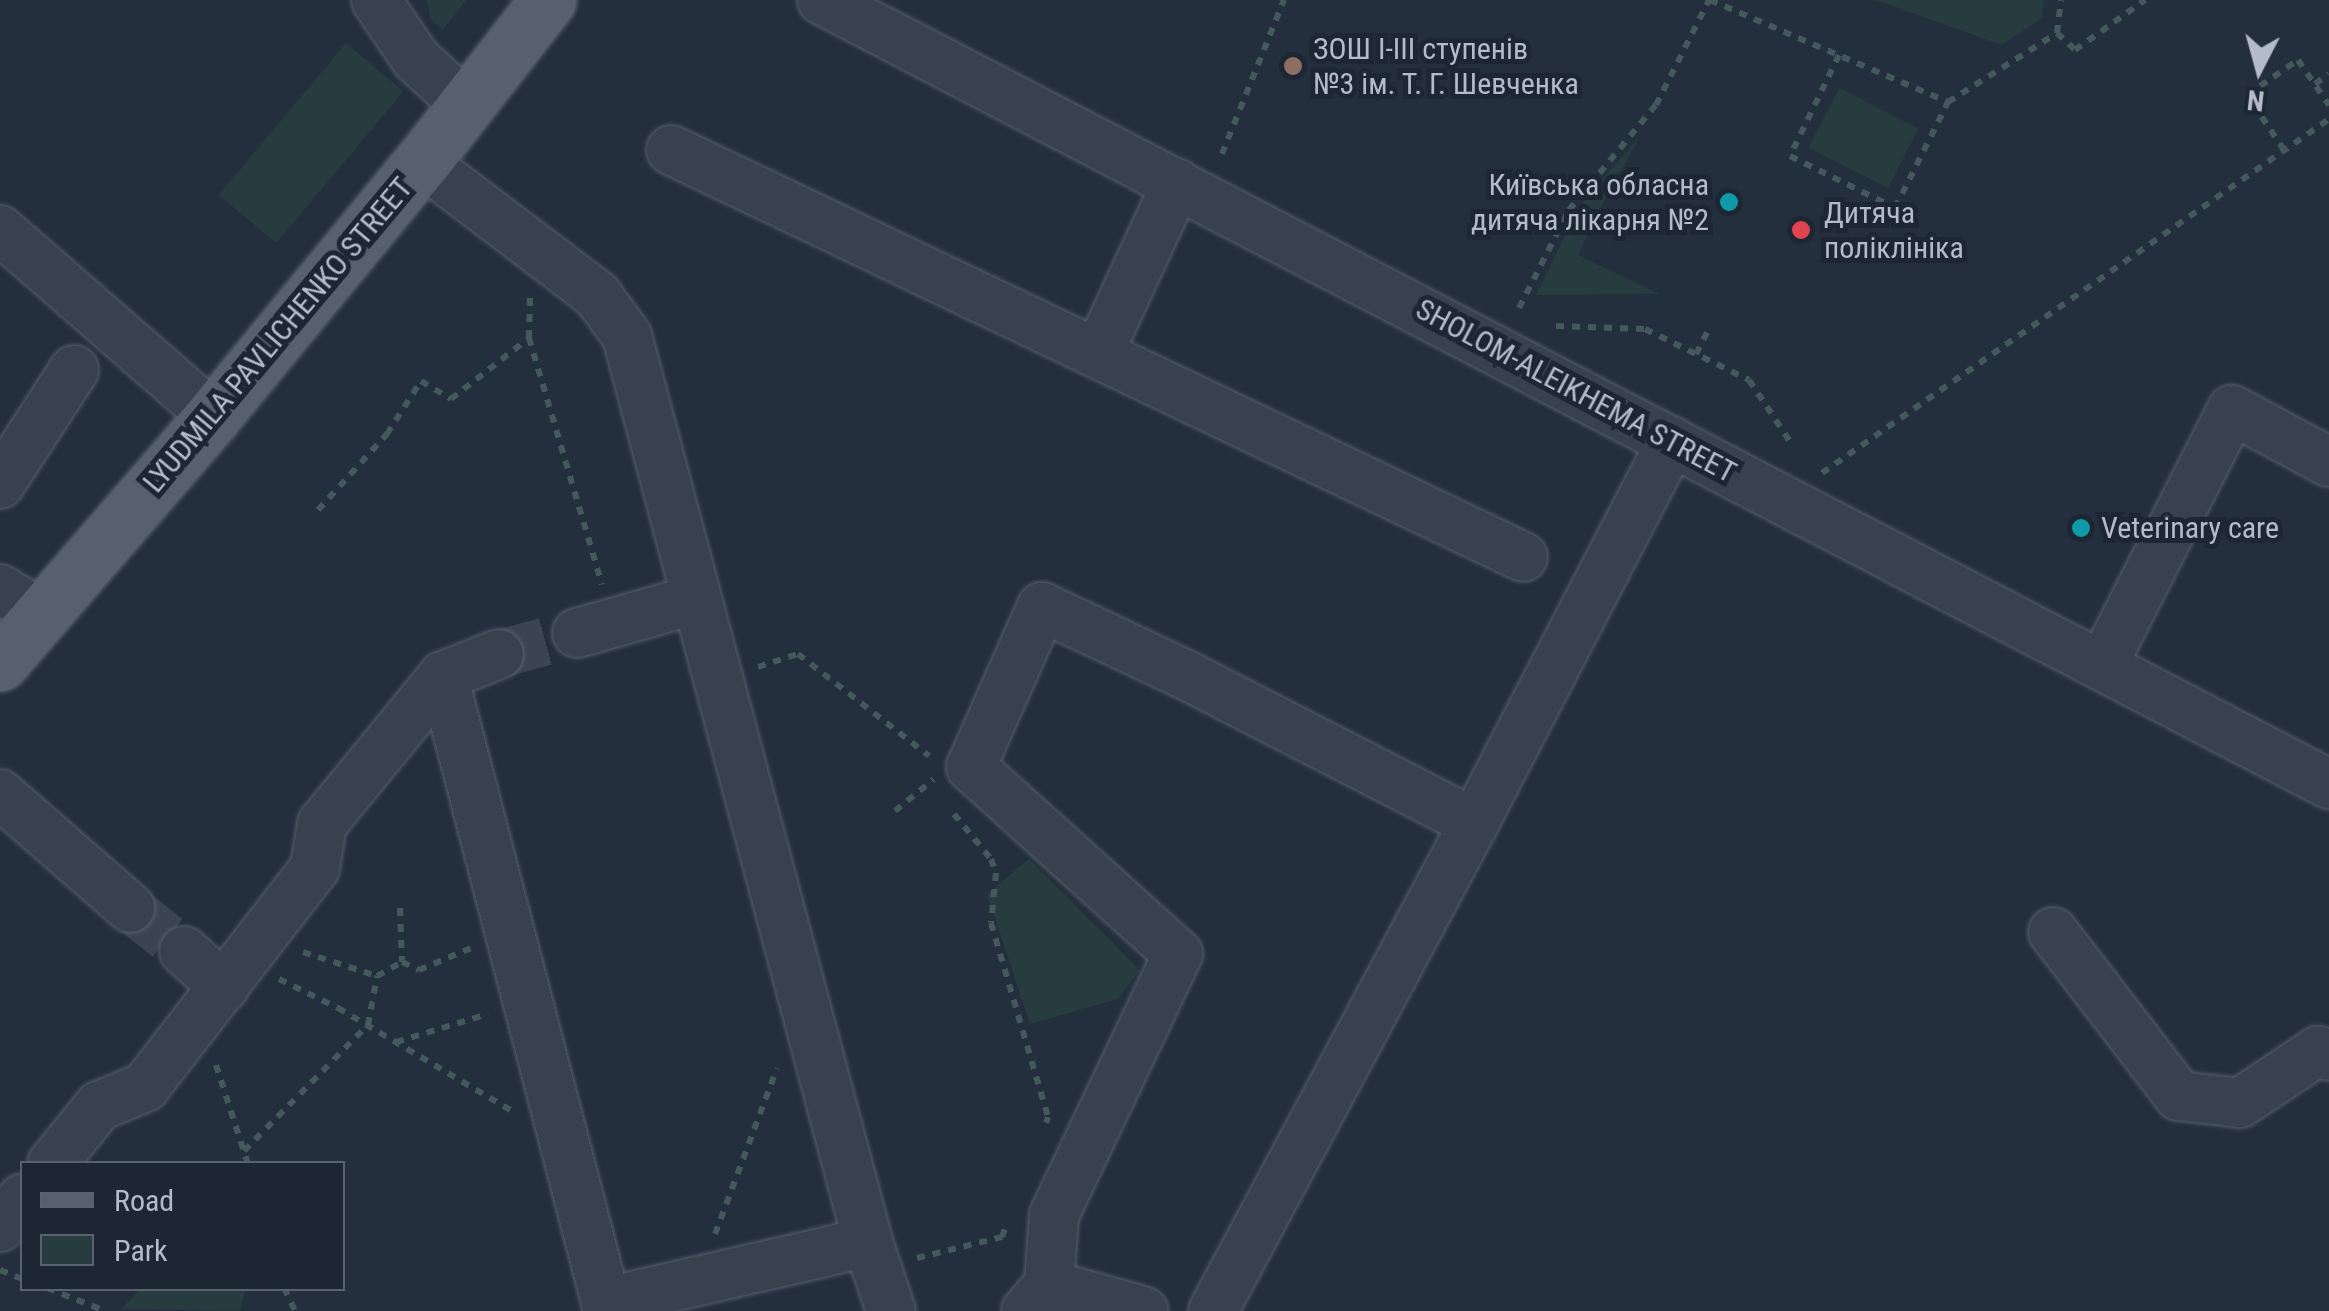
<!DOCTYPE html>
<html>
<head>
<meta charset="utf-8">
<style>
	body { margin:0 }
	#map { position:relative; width:2329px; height:1311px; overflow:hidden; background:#242f3e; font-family:"Roboto Condensed",sans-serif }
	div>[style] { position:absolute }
	.green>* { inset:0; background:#263c3f; transform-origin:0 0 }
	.minor-tunnel>* { height:48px; margin-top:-24px; transform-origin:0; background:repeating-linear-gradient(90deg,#3a4453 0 48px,transparent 0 72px) }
	.path>* { height:6px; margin-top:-3px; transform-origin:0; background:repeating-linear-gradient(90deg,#44595c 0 8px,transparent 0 16px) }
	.roads { filter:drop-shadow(0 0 2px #565f6c) drop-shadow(0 0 2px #565f6c) }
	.minor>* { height:48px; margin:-24px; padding:0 24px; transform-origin:24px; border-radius:24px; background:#38414e }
	.major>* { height:55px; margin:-27.5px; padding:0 27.5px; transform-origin:27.5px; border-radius:27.5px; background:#56606e }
	.dots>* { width:28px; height:28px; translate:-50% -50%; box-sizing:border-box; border:5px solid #1d2633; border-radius:50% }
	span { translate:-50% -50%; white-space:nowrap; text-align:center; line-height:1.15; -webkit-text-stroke:10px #1d2633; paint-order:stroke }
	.poi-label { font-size:30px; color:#b4bcc9 }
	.left { translate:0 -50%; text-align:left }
	.right { translate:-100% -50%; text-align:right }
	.street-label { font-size:30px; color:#b4bcc9 }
	.legend { position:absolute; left:20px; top:1161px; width:325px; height:130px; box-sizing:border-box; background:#1d2633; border:2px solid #59626f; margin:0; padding:12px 18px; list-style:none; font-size:30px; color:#b4bcc9 }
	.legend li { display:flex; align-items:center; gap:20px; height:50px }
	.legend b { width:50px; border:2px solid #59626f }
	.north { position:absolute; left:2209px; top:20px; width:100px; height:100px; -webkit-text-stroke:8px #1d2633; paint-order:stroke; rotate:186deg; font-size:28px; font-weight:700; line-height:40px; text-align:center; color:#b4bcc9 }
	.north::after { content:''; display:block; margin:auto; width:35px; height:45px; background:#b4bcc9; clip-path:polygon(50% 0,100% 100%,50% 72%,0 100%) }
</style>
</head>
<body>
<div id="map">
	<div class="green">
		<div style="clip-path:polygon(427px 0,466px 0,443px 30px,430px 18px)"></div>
		<div style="clip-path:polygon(1876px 0,2044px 0,2042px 18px,2002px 45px)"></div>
		<div style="left:346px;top:43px;width:75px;height:198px;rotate:40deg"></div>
		<div style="left:1839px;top:88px;width:89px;height:67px;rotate:27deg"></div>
		<div style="clip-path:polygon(1640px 136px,1598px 213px,1582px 203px)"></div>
		<div style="clip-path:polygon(1576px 213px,1594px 221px,1578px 255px,1659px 294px,1536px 295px)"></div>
		<div style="clip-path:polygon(1029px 859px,1140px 970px,1118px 999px,1030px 1024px,987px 894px)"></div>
		<div style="clip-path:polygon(142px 1288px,246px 1288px,246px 1289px,240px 1311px,121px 1309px)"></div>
	</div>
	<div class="minor-tunnel">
		<div style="left:499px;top:654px;width:81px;rotate:-15.1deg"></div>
		<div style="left:130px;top:908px;width:69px;rotate:38.5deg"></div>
	</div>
	<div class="path">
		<div style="left:1710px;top:0;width:259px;rotate:23.2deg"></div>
		<div style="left:1948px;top:102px;width:129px;rotate:-32.3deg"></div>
		<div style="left:2057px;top:33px;width:33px;rotate:-83deg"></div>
		<div style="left:2057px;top:33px;width:25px;rotate:43deg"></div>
		<div style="left:2075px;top:50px;width:86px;rotate:-35.5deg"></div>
		<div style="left:1839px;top:55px;width:112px;rotate:115.9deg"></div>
		<div style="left:1790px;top:156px;width:117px;rotate:26.3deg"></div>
		<div style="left:1895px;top:208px;width:119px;rotate:-63.4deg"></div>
		<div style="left:2315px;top:84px;width:17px;rotate:-36deg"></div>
		<div style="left:2284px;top:150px;width:66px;rotate:-123.9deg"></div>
		<div style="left:2247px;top:95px;width:62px;rotate:-34.5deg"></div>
		<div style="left:2298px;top:60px;width:55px;rotate:55.4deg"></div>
		<div style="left:1222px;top:154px;width:166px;rotate:-68.1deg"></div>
		<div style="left:1519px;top:308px;width:110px;rotate:-63deg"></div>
		<div style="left:1569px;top:210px;width:136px;rotate:-50.4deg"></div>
		<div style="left:1656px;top:105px;width:118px;rotate:-63.2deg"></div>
		<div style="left:1556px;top:326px;width:89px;rotate:1.9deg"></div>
		<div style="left:1645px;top:329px;width:116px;rotate:26.1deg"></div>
		<div style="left:1749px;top:380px;width:79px;rotate:56.3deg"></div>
		<div style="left:529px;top:338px;width:257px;rotate:73.5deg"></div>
		<div style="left:1696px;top:354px;width:31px;rotate:-63deg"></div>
		<div style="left:1822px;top:473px;width:618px;rotate:-34.92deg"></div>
		<div style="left:318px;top:510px;width:103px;rotate:-47.8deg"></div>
		<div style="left:387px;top:434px;width:63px;rotate:-57.3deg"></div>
		<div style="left:421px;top:381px;width:35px;rotate:31deg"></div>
		<div style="left:451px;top:399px;width:99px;rotate:-38deg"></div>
		<div style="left:529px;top:338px;width:40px;rotate:-88.6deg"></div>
		<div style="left:758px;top:667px;width:42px;rotate:-18deg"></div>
		<div style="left:798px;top:654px;width:166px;rotate:37.9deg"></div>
		<div style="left:895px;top:811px;width:50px;rotate:-39.4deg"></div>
		<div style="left:954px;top:814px;width:58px;rotate:50.6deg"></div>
		<div style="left:991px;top:859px;width:15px;rotate:70deg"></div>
		<div style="left:996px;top:873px;width:50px;rotate:95.7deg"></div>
		<div style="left:991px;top:923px;width:202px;rotate:73.6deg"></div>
		<div style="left:1048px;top:1117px;width:6px;rotate:108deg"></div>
		<div style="left:400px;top:908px;width:54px;rotate:87.9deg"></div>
		<div style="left:303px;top:952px;width:78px;rotate:18deg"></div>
		<div style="left:377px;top:976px;width:29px;rotate:-29deg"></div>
		<div style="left:402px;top:962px;width:19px;rotate:25deg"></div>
		<div style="left:419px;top:970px;width:56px;rotate:-22.9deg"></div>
		<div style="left:279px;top:979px;width:66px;rotate:26.2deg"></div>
		<div style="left:338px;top:1008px;width:202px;rotate:30.6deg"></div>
		<div style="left:396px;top:1042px;width:96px;rotate:-16.9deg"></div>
		<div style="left:216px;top:1065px;width:104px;rotate:72.1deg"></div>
		<div style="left:244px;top:1151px;width:177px;rotate:-45.5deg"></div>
		<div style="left:368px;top:1025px;width:50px;rotate:-79.6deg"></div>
		<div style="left:715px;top:1234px;width:177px;rotate:-69.5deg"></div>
		<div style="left:917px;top:1258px;width:88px;rotate:-13.9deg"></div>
		<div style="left:1002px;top:1237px;width:14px;rotate:-69deg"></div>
		<div style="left:0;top:1270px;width:24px;rotate:22deg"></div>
		<div style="left:47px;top:1288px;width:62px;rotate:21.6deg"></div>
		<div style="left:284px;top:1288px;width:25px;rotate:64deg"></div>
	</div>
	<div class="roads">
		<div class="minor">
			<div style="left:376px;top:0;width:71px;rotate:55.9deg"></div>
			<div style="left:416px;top:59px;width:69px;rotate:42.7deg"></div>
			<div style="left:822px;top:0;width:1699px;rotate:27.49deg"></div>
			<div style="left:671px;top:150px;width:944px;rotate:25.53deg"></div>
			<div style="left:422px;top:162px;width:220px;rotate:37.2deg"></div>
			<div style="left:597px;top:295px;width:51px;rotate:53.8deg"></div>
			<div style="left:627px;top:336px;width:938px;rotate:75.1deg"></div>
			<div style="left:868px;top:1242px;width:269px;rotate:167.1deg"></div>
			<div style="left:606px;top:1302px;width:9px;rotate:77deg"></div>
			<div style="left:0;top:230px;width:283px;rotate:41.1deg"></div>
			<div style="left:1098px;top:354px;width:188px;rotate:-65.2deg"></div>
			<div style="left:0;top:484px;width:136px;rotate:-57deg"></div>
			<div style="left:0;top:589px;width:47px;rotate:32deg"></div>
			<div style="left:577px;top:633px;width:122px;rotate:-15.8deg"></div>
			<div style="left:2103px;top:664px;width:285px;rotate:-63.1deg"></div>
			<div style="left:2232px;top:410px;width:110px;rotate:28.2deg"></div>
			<div style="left:443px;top:676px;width:647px;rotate:75.41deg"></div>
			<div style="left:0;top:794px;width:173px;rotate:41.2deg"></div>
			<div style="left:1474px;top:823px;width:430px;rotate:-62.6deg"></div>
			<div style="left:2053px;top:932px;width:207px;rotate:52.5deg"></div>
			<div style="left:2179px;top:1096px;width:61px;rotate:6.5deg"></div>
			<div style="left:2240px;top:1103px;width:94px;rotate:-33.7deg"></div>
			<div style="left:2318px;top:1051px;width:12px;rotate:24deg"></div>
			<div style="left:184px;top:951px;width:54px;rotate:42deg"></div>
			<div style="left:52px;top:1164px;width:75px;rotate:-51deg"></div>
			<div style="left:99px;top:1106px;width:50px;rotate:-22.4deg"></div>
			<div style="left:145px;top:1087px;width:277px;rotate:-52.2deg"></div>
			<div style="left:315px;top:868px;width:45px;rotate:-81deg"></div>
			<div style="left:322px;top:824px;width:191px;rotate:-50.7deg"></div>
			<div style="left:443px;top:676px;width:60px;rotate:-21.4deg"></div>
			<div style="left:0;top:1227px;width:36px;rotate:-52deg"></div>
			<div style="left:868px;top:1242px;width:73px;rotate:71.6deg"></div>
			<div style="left:1049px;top:1285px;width:70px;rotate:-85.9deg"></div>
			<div style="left:1054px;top:1215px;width:289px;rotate:-64.6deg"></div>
			<div style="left:1178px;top:954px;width:279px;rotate:-137.9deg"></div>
			<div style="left:971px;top:767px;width:175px;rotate:-66.1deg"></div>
			<div style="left:1042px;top:607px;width:157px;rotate:25.3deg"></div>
			<div style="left:1184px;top:674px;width:326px;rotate:27.2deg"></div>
			<div style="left:1474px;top:823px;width:553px;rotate:118.14deg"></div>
			<div style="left:1026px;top:1311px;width:35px;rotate:-49deg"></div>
			<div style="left:1049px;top:1285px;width:98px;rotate:15.5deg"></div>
		</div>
		<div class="major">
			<div style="left:0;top:663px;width:326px;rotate:-49.2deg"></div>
			<div style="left:213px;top:416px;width:329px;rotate:-50.6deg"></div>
			<div style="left:422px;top:162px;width:205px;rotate:-52.1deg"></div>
		</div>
	</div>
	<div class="dots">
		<div style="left:1293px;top:66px;background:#8d6e63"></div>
		<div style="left:1729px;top:202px;background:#0f9aa8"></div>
		<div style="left:1801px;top:230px;background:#e0444e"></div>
		<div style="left:2081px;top:528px;background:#0f9aa8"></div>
	</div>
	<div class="poi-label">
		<span class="left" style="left:1313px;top:66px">ЗОШ І-ІІІ ступенів<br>№3 ім. Т. Г. Шевченка</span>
		<span class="right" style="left:1709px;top:202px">Київська обласна<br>дитяча лікарня №2</span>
		<span class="left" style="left:1824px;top:230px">Дитяча<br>поліклініка</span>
		<span class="left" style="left:2101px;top:528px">Veterinary care</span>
	</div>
	<div class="street-label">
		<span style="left:278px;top:335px;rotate:-50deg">LYUDMILA PAVLICHENKO STREET</span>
		<span style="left:1576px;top:391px;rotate:28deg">SHOLOM-ALEIKHEMA STREET</span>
	</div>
	<ul class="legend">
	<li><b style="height:12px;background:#56606e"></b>Road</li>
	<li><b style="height:28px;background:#263c3f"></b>Park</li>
	</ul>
	<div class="north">N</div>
</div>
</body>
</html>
